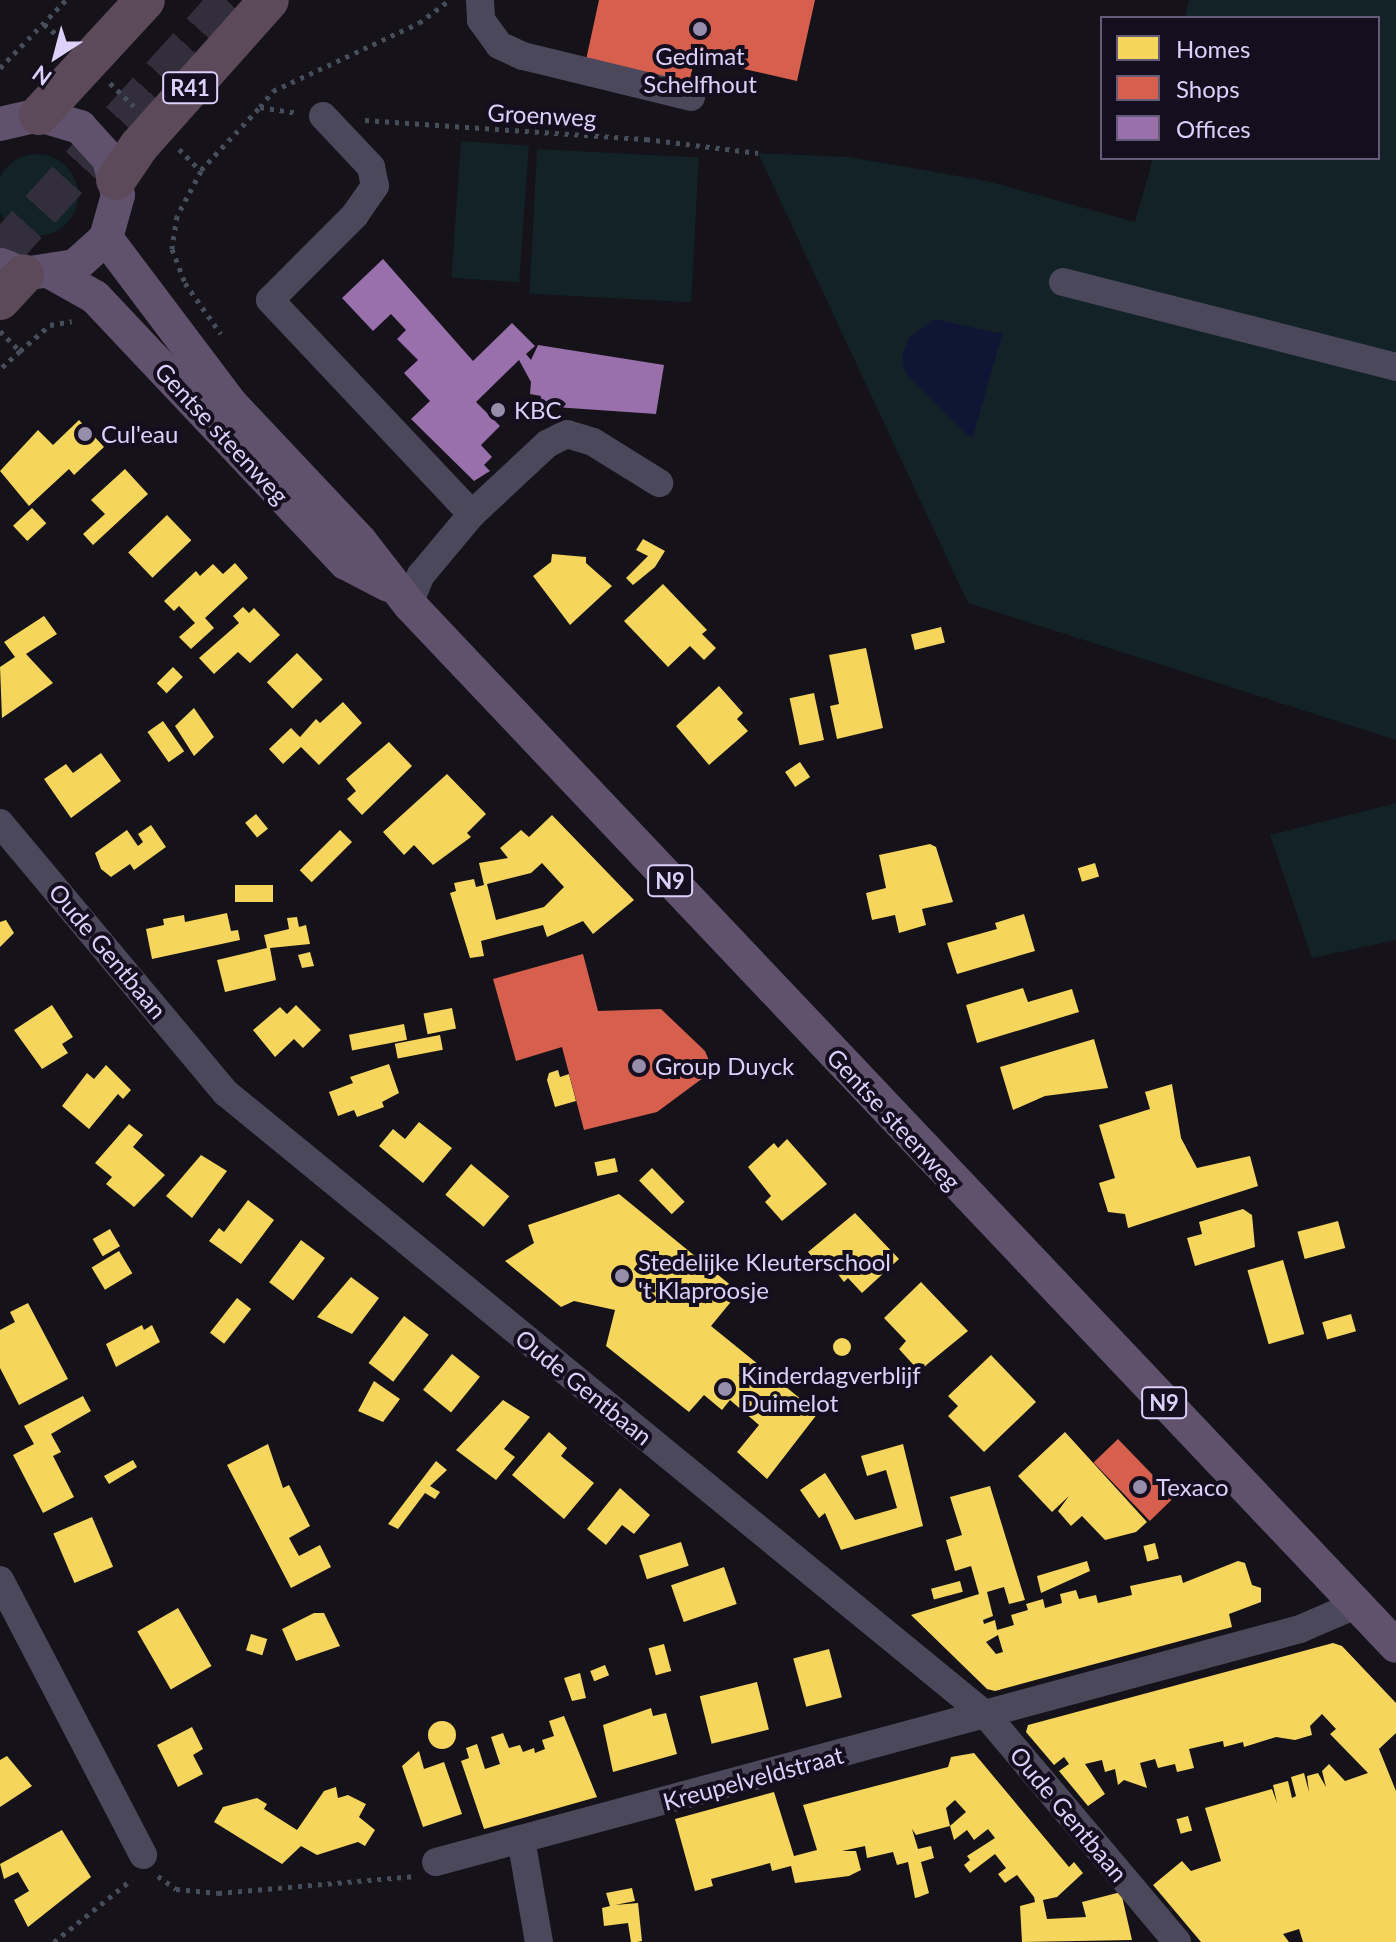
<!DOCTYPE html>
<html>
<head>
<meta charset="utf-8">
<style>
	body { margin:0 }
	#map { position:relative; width:1396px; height:1942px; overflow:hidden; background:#15121a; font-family:Lato,sans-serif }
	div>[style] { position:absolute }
	.green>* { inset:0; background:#122226; transform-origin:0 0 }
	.round { border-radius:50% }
	.water>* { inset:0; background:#0f1535 }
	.homes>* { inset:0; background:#f6d55c; transform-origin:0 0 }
	.shops>* { inset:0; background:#d6604d; transform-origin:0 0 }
	.offices>* { inset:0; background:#9970ab }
	.highway-tunnel>* { height:40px; margin-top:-20px; transform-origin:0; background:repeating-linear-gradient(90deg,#332e3c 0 40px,transparent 0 60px) }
	.path>* { height:5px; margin-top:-2.5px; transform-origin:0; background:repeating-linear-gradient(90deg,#474e5b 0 4px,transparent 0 10px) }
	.minor>* { height:28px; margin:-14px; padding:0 14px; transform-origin:14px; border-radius:14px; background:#4c485b }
	.major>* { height:34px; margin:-17px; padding:0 17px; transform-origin:17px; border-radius:17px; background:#60526c }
	.highway>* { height:40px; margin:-20px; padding:0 20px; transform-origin:20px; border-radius:20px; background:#5c4959 }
	.dots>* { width:22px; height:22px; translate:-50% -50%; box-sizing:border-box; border:4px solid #140e1e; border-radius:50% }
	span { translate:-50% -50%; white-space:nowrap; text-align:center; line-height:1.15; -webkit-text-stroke:8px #140e1e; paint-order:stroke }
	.shield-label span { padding:2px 6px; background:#140e1e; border:2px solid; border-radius:6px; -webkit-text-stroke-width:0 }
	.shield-label { font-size:22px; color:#ddd0fa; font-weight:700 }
	.poi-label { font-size:24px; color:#ddd0fa }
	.left { translate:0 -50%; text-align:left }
	.street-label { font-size:24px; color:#ddd0fa }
	.legend { position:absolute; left:1100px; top:16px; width:280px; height:144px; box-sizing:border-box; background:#140e1e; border:2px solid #645c76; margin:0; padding:10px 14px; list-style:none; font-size:24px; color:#ddd0fa }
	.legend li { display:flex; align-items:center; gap:16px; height:40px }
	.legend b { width:40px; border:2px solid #645c76 }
	.north { position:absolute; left:16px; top:16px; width:80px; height:80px; -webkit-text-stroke:6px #140e1e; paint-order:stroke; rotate:216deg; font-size:22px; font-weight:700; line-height:32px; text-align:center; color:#ddd0fa }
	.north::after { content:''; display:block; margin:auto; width:28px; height:36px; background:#ddd0fa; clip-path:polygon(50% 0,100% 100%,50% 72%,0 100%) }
</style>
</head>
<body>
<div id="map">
	<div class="green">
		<div style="clip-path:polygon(1189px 0,1396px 0,1396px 740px,968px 603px,758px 153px,849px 157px,987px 181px,1135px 222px,1153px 158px,1378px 158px,1378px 18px,1185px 18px)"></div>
		<div style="left:461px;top:141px;width:68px;height:137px;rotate:4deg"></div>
		<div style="left:537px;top:149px;width:162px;height:145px;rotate:3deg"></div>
		<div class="round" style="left:-4px;top:154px;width:82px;height:82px"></div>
		<div style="clip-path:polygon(1396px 803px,1396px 940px,1312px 958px,1270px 835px)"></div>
	</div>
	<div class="water">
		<div style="clip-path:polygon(934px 319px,1002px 334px,972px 439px,905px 372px,902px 356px,909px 338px)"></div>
	</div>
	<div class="homes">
		<div style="clip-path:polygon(79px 420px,104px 447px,74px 475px,69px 469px,29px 506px,0 471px,38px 430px,53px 445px)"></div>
		<div style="clip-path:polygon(125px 469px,148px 494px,93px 545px,83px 534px,105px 514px,91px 500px)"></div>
		<div style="left:32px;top:508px;width:21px;height:26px;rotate:47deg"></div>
		<div style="left:167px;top:515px;width:35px;height:54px;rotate:46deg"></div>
		<div style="clip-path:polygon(643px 539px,665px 551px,655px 567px,633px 585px,626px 578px,648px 556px,636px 550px)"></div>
		<div style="clip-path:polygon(552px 554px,586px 557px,586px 563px,612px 586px,570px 625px,533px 576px,551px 562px)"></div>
		<div style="clip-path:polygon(235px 563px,248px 578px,205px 618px,214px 628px,191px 649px,179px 637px,195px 623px,179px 606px,174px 611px,164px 601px,196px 571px,200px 576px,213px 564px,223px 574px)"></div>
		<div style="clip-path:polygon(663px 584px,707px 630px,702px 634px,716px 648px,704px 660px,690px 646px,668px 667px,624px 621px)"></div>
		<div style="clip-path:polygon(243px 607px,249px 613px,254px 608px,280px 635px,250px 663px,238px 652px,214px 674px,199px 658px,239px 623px,233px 616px)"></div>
		<div style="clip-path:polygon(44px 616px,57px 634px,26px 654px,53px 683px,2px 718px,0 667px,15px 657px,4px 642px)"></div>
		<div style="left:941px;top:627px;width:16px;height:31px;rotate:76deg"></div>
		<div style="clip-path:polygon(866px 648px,883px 728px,837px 739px,830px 706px,839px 704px,829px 655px)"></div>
		<div style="left:297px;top:653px;width:37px;height:42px;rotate:46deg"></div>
		<div style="left:173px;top:667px;width:14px;height:23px;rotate:45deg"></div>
		<div style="clip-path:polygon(719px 686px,743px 713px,737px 719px,748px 731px,709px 765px,676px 726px)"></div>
		<div style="left:814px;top:693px;width:48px;height:25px;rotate:78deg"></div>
		<div style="clip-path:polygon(343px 702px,362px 723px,319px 765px,301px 747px,283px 764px,269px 749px,291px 728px,300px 737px,316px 719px,320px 723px)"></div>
		<div style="clip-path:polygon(194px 708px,214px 737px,194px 756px,175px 726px)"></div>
		<div style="left:163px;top:721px;width:37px;height:19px;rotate:55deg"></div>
		<div style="clip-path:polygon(389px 742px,412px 766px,362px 815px,347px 799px,356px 791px,346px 779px)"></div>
		<div style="clip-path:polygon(101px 753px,121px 781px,71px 818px,44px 779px,66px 764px,73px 773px)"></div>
		<div style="left:800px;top:762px;width:18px;height:18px;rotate:56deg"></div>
		<div style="clip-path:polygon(447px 774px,486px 814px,467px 833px,471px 837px,433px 865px,414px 845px,404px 855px,383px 832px)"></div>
		<div style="left:256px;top:814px;width:19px;height:14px;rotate:51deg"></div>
		<div style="clip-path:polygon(evenodd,552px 815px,634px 900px,593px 934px,583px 921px,547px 937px,543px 925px,481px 941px,484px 956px,470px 958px,450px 893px,456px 891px,454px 883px,474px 879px,476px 887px,484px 885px,479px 863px,508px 858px,500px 848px,521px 830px,529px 837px,552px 815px,542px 863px,564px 887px,544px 907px,496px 920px,487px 884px,531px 873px,542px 863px)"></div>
		<div style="clip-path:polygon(151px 825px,166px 847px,134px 870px,130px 864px,111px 877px,101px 869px,95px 853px,127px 830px,138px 846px,143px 842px,138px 834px)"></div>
		<div style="left:340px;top:830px;width:17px;height:57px;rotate:45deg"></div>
		<div style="clip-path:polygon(930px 844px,936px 847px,953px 902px,922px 909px,926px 925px,899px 933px,895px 915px,872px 920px,866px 893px,886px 888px,879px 855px)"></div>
		<div style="left:1095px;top:863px;width:14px;height:18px;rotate:73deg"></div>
		<div style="left:273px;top:885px;width:17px;height:38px;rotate:90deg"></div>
		<div style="clip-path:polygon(227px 913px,231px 931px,238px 930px,240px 940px,152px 959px,146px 929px,164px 925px,163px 919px,184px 915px,185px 922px)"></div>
		<div style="clip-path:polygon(1024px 914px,1035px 951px,957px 974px,947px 943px,997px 929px,995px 923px)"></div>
		<div style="clip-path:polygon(297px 917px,299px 927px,306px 925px,310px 944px,270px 948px,276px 980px,225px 992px,217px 960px,267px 948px,264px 935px,289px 929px,287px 918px)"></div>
		<div style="clip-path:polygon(6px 920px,14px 933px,0 947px,0 922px)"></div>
		<div style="clip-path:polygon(310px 952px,314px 966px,302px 968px,298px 955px)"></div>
		<div style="clip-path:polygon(1023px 988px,1028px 1002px,1072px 989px,1079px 1012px,977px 1043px,966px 1005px)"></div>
		<div style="clip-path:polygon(52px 1005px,73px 1037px,62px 1044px,68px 1053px,42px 1069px,14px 1030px)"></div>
		<div style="clip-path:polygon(296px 1005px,321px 1030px,303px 1048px,294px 1039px,275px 1057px,253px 1030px,280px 1007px,287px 1014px)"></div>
		<div style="left:452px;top:1008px;width:21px;height:29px;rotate:79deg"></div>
		<div style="left:404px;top:1024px;width:16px;height:56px;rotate:79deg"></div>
		<div style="left:440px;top:1035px;width:15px;height:46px;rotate:79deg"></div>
		<div style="clip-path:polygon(1094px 1039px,1108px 1088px,1045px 1096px,1013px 1110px,1000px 1067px)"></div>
		<div style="clip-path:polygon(389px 1064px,399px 1093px,382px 1102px,384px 1107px,357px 1117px,354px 1110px,338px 1116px,329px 1092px,353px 1083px,350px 1077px)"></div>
		<div style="clip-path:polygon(106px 1065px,131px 1090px,123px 1099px,118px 1094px,89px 1129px,62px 1106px,87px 1073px,94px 1079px)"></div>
		<div style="clip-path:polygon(558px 1070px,560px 1077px,569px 1074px,576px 1101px,555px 1107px,547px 1080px,549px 1073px)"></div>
		<div style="clip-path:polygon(1172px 1084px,1181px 1138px,1197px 1168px,1250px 1156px,1258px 1186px,1128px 1228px,1125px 1214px,1108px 1212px,1099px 1183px,1115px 1178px,1099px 1125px,1150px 1109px,1145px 1092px)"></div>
		<div style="clip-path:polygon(419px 1122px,452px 1148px,423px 1183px,379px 1146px,393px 1129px,405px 1139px)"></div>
		<div style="clip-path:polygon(129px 1124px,143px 1135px,133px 1147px,165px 1175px,134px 1207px,106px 1184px,112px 1177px,95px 1163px)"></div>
		<div style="clip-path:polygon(787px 1139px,827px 1184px,782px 1221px,765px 1202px,771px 1196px,748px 1167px,774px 1143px,778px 1148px)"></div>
		<div style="clip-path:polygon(201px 1155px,227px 1171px,192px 1218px,166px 1196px)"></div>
		<div style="left:615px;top:1158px;width:14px;height:21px;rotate:78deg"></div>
		<div style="left:471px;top:1164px;width:50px;height:40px;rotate:40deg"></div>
		<div style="left:652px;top:1168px;width:47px;height:18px;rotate:46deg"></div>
		<div style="clip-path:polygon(619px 1194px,739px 1292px,711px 1326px,818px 1413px,767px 1479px,737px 1452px,759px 1425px,730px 1400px,722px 1410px,704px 1395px,689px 1412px,606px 1346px,615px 1310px,574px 1301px,561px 1307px,505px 1261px,534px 1243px,528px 1225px)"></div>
		<div style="clip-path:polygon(248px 1200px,274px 1220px,241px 1264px,209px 1241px,219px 1228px,224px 1232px)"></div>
		<div style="clip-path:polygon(1243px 1209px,1252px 1215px,1255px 1247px,1195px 1266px,1187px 1238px,1202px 1234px,1199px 1222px)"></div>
		<div style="clip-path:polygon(855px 1213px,899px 1259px,862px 1293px,848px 1278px,844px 1282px,830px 1264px,824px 1270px,808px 1252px)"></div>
		<div style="left:1338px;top:1221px;width:28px;height:42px;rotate:75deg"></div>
		<div style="left:110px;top:1229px;width:20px;height:20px;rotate:60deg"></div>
		<div style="left:301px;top:1240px;width:30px;height:53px;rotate:37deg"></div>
		<div style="left:119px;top:1251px;width:26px;height:32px;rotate:59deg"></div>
		<div style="left:1283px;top:1260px;width:77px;height:37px;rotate:74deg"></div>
		<div style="clip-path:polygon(351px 1277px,379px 1298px,352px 1334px,317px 1317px)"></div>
		<div style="clip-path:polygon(921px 1282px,968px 1331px,919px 1371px,899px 1349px,906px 1341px,884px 1318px)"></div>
		<div style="left:237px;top:1298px;width:18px;height:44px;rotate:38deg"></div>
		<div style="clip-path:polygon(28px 1303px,68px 1379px,19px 1405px,0 1368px,0 1330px,15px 1322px,10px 1312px)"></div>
		<div style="left:1351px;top:1314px;width:18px;height:30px;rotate:74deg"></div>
		<div style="left:404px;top:1316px;width:31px;height:59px;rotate:37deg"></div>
		<div style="clip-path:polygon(142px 1325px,144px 1330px,152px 1325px,160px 1342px,116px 1367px,106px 1344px)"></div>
		<div class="round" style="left:833px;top:1338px;width:18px;height:18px"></div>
		<div style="left:452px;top:1354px;width:36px;height:46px;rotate:39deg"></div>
		<div style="clip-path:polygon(991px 1355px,1036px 1402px,984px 1452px,948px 1416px,958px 1406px,948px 1396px)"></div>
		<div style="clip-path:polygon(374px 1381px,400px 1399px,383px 1422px,358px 1411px)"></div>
		<div style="clip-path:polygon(83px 1396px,91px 1411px,51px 1434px,61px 1452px,53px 1456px,74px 1497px,43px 1513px,13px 1455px,34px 1444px,24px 1426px)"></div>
		<div style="clip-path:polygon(503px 1400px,530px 1417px,504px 1449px,515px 1457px,496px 1480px,456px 1450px)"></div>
		<div style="clip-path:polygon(549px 1432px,567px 1448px,561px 1456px,594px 1483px,564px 1519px,512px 1475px)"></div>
		<div style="clip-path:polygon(1065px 1432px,1147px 1522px,1136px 1532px,1105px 1540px,1082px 1516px,1071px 1526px,1058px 1511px,1069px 1496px,1052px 1512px,1018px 1476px)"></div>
		<div style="clip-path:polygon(268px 1444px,283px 1488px,289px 1485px,310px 1526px,289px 1538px,299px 1556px,320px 1545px,331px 1567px,291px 1588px,227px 1465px)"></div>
		<div style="clip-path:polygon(903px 1444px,923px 1526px,841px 1550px,825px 1513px,819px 1518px,800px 1490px,825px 1473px,855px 1520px,897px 1508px,886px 1470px,867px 1476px,861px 1456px)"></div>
		<div style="clip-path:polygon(133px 1460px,137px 1467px,109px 1484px,104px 1476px)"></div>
		<div style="clip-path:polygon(436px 1461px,447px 1470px,430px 1486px,440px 1492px,435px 1499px,425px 1493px,398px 1529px,388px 1524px)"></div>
		<div style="clip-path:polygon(evenodd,990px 1486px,1025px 1600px,1009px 1604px,1004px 1587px,987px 1592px,993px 1616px,983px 1620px,984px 1624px,995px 1620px,997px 1630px,1014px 1625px,1011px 1615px,1028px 1610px,1026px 1604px,1043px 1599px,1045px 1608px,1062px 1603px,1060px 1594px,1076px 1590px,1079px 1599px,1096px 1595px,1098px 1603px,1132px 1595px,1130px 1586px,1181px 1575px,1183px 1583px,1238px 1561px,1245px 1563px,1252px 1585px,1261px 1588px,1261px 1602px,1229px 1614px,1232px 1627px,995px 1691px,987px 1689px,911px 1615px,979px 1594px,971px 1566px,955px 1571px,946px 1540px,962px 1535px,950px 1497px,990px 1486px,998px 1635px,1003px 1652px,996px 1654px,986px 1642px,998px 1635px)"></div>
		<div style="clip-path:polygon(620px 1488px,650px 1515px,634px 1534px,622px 1525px,606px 1545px,587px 1529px)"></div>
		<div style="left:92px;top:1517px;width:54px;height:42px;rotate:67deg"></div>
		<div style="left:681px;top:1542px;width:25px;height:44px;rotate:72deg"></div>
		<div style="left:1155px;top:1543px;width:16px;height:12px;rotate:76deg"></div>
		<div style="clip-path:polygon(1087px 1561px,1090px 1571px,1041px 1593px,1037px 1576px)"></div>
		<div style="left:724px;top:1567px;width:39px;height:56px;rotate:71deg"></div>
		<div style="left:960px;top:1581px;width:11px;height:30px;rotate:75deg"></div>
		<div style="left:178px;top:1608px;width:67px;height:47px;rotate:60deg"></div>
		<div style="clip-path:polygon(314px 1613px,324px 1613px,340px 1646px,296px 1661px,282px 1629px)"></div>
		<div style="left:251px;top:1634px;width:17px;height:17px;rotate:17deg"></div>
		<div style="clip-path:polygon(1333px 1643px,1342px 1646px,1396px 1703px,1396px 1733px,1379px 1749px,1396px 1791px,1396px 1942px,1303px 1942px,1299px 1929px,1283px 1934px,1289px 1942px,1201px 1942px,1153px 1885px,1182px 1861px,1191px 1871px,1221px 1861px,1205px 1808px,1272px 1789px,1277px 1803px,1273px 1785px,1288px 1781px,1292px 1798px,1296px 1796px,1291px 1777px,1304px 1773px,1309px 1792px,1307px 1776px,1318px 1773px,1326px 1787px,1322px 1771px,1329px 1764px,1345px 1781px,1368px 1773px,1330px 1734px,1336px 1729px,1322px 1714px,1310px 1726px,1312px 1735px,1295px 1740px,1276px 1737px,1244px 1747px,1243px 1742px,1224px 1747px,1223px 1741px,1189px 1749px,1194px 1768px,1177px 1772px,1175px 1764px,1158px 1768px,1155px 1759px,1140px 1763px,1147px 1788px,1124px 1780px,1118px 1785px,1115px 1769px,1105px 1772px,1102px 1760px,1085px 1764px,1105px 1794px,1088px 1806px,1059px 1771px,1069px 1764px,1064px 1757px,1054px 1765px,1026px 1732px,1028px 1725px)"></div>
		<div style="left:664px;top:1644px;width:28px;height:16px;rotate:75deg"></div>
		<div style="left:829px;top:1649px;width:50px;height:37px;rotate:75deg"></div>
		<div style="left:605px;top:1665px;width:11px;height:16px;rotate:68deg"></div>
		<div style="clip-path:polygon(580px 1673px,586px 1698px,572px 1701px,564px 1678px)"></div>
		<div style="left:757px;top:1682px;width:49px;height:59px;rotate:76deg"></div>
		<div style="clip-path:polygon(651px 1708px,653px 1716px,666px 1713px,677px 1754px,613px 1772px,603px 1725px)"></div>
		<div style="clip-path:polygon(564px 1716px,597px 1797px,484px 1829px,461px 1761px,469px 1758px,466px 1748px,477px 1744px,485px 1769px,500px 1764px,491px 1737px,503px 1733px,509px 1748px,520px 1745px,523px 1752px,534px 1748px,535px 1753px,545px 1749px,542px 1740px,554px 1736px,549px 1721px)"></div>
		<div class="round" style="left:428px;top:1721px;width:28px;height:28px"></div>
		<div style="clip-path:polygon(192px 1727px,203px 1749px,193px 1755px,203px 1774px,178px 1787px,157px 1745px)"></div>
		<div style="clip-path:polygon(419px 1751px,424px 1769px,444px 1762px,462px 1814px,423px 1827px,402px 1766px)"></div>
		<div style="clip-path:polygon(974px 1753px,1069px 1867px,1074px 1862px,1083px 1873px,1057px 1897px,1043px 1900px,1047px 1919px,1086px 1917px,1082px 1902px,1121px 1892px,1132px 1940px,1022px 1942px,1020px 1906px,1035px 1902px,1034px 1897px,1017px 1875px,1005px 1883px,998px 1874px,1006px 1868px,995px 1854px,970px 1873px,964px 1865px,970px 1860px,967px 1856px,995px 1838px,988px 1829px,974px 1840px,967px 1830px,954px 1840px,950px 1826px,966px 1812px,955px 1800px,946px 1808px,950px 1826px,916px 1835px,912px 1829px,918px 1849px,931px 1846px,934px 1858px,921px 1862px,929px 1893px,919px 1897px,915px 1898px,908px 1862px,897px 1865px,893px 1852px,867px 1858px,865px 1846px,842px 1851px,856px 1851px,861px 1870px,849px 1876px,795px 1883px,791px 1866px,772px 1871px,770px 1863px,711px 1879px,713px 1886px,695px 1891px,675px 1819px,774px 1792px,794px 1856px,817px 1850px,803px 1805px,948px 1767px,951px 1757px)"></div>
		<div style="clip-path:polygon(7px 1756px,32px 1786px,0 1807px,0 1760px)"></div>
		<div style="clip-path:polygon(336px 1787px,338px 1798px,348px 1795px,366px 1804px,359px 1817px,375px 1830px,365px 1846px,358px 1842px,317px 1855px,301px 1846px,282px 1864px,214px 1822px,223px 1807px,257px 1798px,267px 1804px,264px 1809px,297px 1830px,324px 1791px)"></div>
		<div style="left:1188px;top:1816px;width:15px;height:12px;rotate:74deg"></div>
		<div style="clip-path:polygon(62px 1830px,91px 1877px,28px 1927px,14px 1900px,29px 1891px,18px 1872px,4px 1879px,0 1864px)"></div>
		<div style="clip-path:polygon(632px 1888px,635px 1901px,615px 1905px,638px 1903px,642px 1941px,637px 1942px,631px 1942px,628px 1923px,604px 1926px,602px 1908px,610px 1906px,606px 1893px)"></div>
	</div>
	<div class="shops">
		<div style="clip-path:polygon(599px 0,815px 0,797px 81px,695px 58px,689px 83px,586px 60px)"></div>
		<div style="clip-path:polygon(583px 954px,598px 1011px,661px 1009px,705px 1051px,710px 1063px,707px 1075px,657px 1112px,584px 1130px,562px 1047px,516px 1061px,493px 979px)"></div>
		<div style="left:1118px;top:1439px;width:81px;height:34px;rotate:46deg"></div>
	</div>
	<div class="offices">
		<div style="clip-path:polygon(383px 259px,473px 361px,512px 323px,535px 346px,526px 354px,531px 360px,538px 345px,664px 365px,656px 414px,540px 406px,541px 396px,530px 394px,531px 382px,519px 360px,476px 402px,500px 426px,481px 445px,492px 457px,484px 465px,490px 471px,474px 481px,411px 419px,430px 401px,404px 373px,418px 360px,397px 339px,406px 330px,391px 314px,373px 331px,342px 298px)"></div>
	</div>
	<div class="highway-tunnel">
		<div style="left:0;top:254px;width:343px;rotate:-47.8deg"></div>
	</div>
	<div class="path">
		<div style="left:44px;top:24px;width:26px;rotate:40deg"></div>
		<div style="left:0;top:68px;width:95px;rotate:-45.9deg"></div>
		<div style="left:110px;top:83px;width:33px;rotate:44deg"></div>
		<div style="left:260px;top:107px;width:21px;rotate:-51deg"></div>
		<div style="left:273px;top:91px;width:161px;rotate:-25deg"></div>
		<div style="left:419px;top:23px;width:38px;rotate:-37deg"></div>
		<div style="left:365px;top:120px;width:282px;rotate:3.9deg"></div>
		<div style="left:646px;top:139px;width:113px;rotate:7.1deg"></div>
		<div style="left:179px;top:149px;width:31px;rotate:45deg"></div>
		<div style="left:201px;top:171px;width:51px;rotate:118.1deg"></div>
		<div style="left:177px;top:216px;width:33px;rotate:99deg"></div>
		<div style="left:172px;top:249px;width:36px;rotate:69deg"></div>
		<div style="left:185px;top:283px;width:62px;rotate:54.8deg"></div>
		<div style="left:201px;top:170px;width:86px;rotate:-46.9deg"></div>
		<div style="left:260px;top:107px;width:39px;rotate:9deg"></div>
		<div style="left:0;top:331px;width:28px;rotate:45deg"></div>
		<div style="left:20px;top:351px;width:27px;rotate:138deg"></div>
		<div style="left:20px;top:351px;width:40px;rotate:-41deg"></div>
		<div style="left:50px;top:325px;width:22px;rotate:-10deg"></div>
		<div style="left:158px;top:1876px;width:22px;rotate:36deg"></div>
		<div style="left:176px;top:1889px;width:42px;rotate:5.4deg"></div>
		<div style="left:218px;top:1893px;width:198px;rotate:-4.9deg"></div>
		<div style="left:54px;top:1942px;width:100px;rotate:-38.9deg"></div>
	</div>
	<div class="minor">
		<div style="left:480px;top:0;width:20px;rotate:87deg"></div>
		<div style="left:481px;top:20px;width:31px;rotate:54deg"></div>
		<div style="left:499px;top:45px;width:26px;rotate:25deg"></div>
		<div style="left:523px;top:56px;width:173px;rotate:13.7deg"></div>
		<div style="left:323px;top:116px;width:70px;rotate:46.7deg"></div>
		<div style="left:371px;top:167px;width:19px;rotate:78deg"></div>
		<div style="left:375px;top:186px;width:35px;rotate:125deg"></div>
		<div style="left:355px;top:215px;width:120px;rotate:135deg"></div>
		<div style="left:270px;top:300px;width:294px;rotate:46.7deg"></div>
		<div style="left:1063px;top:282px;width:344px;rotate:14.3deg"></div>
		<div style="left:409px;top:604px;width:31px;rotate:-68deg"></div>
		<div style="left:421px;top:575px;width:80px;rotate:-50.1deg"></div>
		<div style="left:472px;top:514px;width:103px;rotate:-43deg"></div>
		<div style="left:547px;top:444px;width:22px;rotate:-27deg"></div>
		<div style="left:567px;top:434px;width:27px;rotate:17deg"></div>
		<div style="left:593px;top:442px;width:78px;rotate:31.8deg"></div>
		<div style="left:0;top:823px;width:352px;rotate:50.1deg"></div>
		<div style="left:226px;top:1093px;width:983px;rotate:39.31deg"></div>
		<div style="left:987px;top:1716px;width:295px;rotate:49.9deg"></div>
		<div style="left:0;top:1580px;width:310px;rotate:62.5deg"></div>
		<div style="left:521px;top:1839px;width:105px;rotate:80.1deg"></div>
		<div style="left:436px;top:1862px;width:895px;rotate:-15.09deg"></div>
		<div style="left:1300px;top:1629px;width:61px;rotate:-23.2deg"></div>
	</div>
	<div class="major">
		<div style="left:0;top:124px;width:40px;rotate:-13deg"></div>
		<div style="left:39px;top:115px;width:43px;rotate:16.3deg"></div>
		<div style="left:80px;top:127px;width:43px;rotate:47.8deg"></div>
		<div style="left:109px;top:159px;width:37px;rotate:76deg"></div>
		<div style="left:118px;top:195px;width:45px;rotate:105.6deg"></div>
		<div style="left:106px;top:238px;width:42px;rotate:137.9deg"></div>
		<div style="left:75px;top:266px;width:52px;rotate:171.1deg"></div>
		<div style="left:24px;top:274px;width:26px;rotate:-159deg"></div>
		<div style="left:106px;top:238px;width:209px;rotate:53deg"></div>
		<div style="left:232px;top:405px;width:187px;rotate:46.7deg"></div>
		<div style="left:360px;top:541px;width:80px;rotate:52.1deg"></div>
		<div style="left:409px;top:604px;width:1435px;rotate:46.55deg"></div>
		<div style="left:52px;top:273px;width:49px;rotate:29.2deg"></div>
		<div style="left:95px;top:297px;width:366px;rotate:46.7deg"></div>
		<div style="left:346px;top:563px;width:47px;rotate:27.6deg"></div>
	</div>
	<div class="highway">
		<div style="left:39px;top:115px;width:156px;rotate:-47.3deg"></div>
		<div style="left:116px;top:180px;width:41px;rotate:-55.9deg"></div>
		<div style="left:139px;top:146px;width:195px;rotate:-48.3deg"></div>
		<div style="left:0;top:300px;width:35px;rotate:-47deg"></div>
	</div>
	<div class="dots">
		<div style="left:700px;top:29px;background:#978eac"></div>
		<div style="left:498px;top:410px;background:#978eac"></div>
		<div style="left:85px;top:434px;background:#978eac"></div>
		<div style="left:639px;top:1066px;background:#978eac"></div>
		<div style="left:622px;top:1276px;background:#978eac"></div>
		<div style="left:725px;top:1389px;background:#978eac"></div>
		<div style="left:1140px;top:1487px;background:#978eac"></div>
	</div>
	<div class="shield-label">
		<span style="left:190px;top:88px">R41</span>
		<span style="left:670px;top:881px">N9</span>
		<span style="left:1164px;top:1403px">N9</span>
	</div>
	<div class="poi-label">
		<span style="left:700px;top:70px">Gedimat<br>Schelfhout</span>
		<span class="left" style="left:514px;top:410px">KBC</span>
		<span class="left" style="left:101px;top:434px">Cul'eau</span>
		<span class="left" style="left:655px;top:1066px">Group Duyck</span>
		<span class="left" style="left:638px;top:1276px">Stedelijke Kleuterschool<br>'t Klaproosje</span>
		<span class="left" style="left:741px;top:1389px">Kinderdagverblijf<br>Duimelot</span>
		<span class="left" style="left:1156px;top:1487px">Texaco</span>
	</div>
	<div class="street-label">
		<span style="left:542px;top:115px;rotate:3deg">Groenweg</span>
		<span style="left:222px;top:433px;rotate:47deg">Gentse steenweg</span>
		<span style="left:108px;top:951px;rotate:50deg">Oude Gentbaan</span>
		<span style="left:894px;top:1119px;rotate:47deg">Gentse steenweg</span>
		<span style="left:584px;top:1387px;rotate:39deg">Oude Gentbaan</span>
		<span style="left:753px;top:1778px;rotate:-15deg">Kreupelveldstraat</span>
		<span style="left:1069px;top:1814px;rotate:50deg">Oude Gentbaan</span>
	</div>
	<ul class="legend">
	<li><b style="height:22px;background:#f6d55c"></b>Homes</li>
	<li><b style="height:22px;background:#d6604d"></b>Shops</li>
	<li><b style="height:22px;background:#9970ab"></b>Offices</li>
	</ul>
	<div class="north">N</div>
</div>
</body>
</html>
